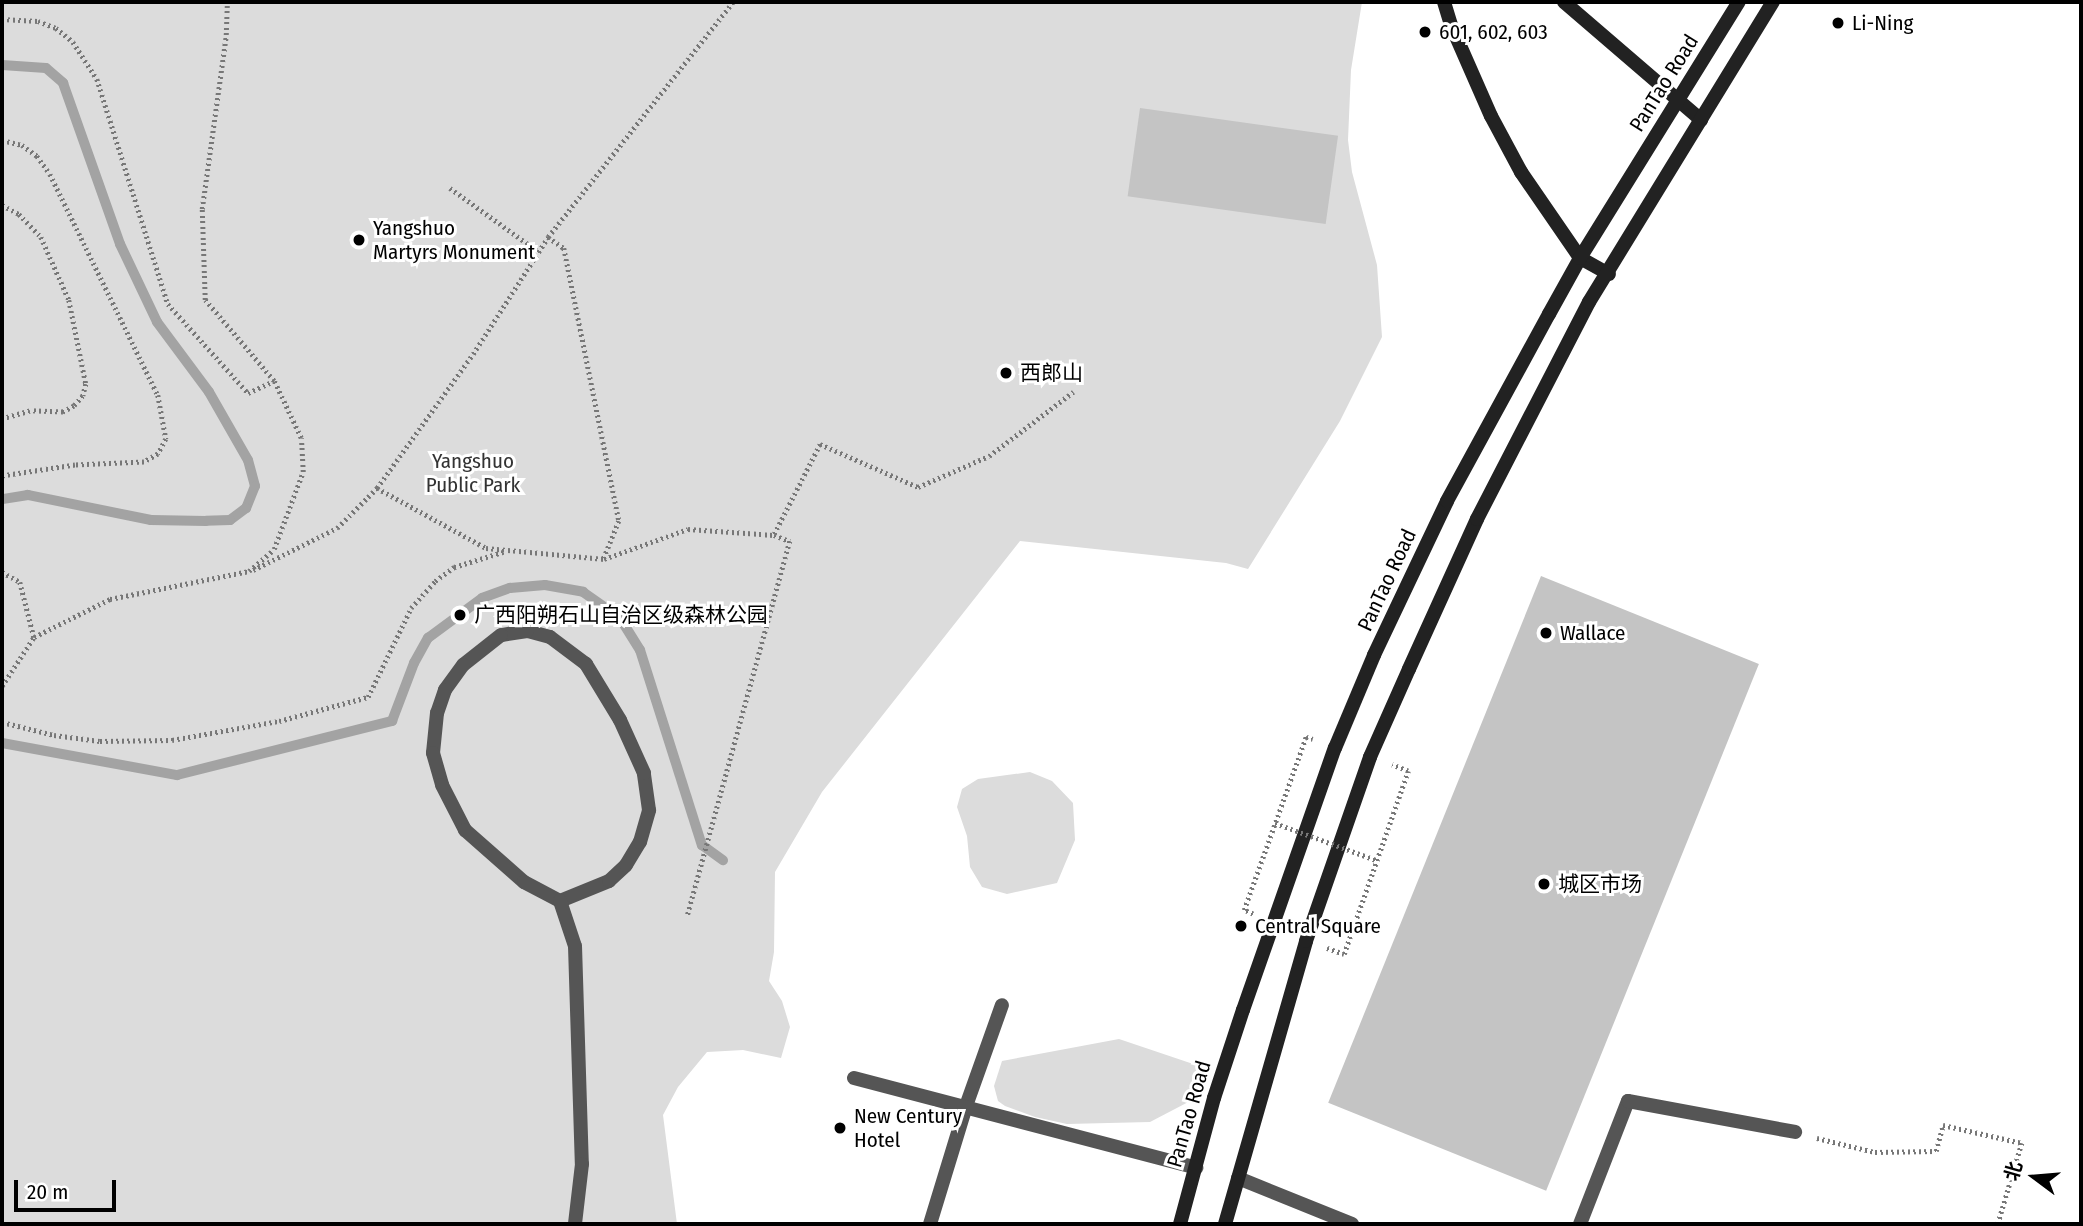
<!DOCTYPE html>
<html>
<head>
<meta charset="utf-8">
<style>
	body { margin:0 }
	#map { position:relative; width:2083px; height:1226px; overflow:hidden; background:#fff; font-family:"Fira Sans Condensed","Noto Sans SC",sans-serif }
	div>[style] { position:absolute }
	.green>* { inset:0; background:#dcdcdc }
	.stream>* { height:10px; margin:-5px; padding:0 5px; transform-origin:5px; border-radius:5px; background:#a3a3a3 }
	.building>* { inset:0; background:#c4c4c4; transform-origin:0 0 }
	.path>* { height:4.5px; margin-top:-2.25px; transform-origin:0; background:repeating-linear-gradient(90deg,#777 0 2px,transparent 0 5.5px) }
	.lane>* { height:14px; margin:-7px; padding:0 7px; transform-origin:7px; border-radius:7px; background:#555 }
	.street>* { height:14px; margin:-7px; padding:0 7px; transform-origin:7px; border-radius:7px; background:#555 }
	.secondary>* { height:14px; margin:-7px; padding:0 7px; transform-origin:7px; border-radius:7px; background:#222 }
	.path-bridge>* { height:4.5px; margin-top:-2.25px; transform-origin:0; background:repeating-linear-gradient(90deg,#777 0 2px,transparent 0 5.5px) }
	.dots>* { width:19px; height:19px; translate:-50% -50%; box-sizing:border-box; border:4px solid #fff; border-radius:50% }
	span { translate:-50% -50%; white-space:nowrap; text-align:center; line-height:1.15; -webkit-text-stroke:6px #fff; paint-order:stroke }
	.poi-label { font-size:21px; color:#000 }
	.left { translate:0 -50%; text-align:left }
	.street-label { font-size:21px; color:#000 }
	.park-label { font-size:21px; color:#333 }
	.frame { position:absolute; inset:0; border:4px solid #000; pointer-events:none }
	.north { position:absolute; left:1999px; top:1142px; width:70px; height:70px; -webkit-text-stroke:5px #fff; paint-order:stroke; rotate:286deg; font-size:19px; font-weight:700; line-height:28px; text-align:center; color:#000 }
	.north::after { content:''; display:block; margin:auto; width:24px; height:32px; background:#000; clip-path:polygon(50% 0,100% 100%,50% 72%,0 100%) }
	.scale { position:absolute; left:14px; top:1180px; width:102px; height:32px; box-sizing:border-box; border:4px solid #000; border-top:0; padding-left:9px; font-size:21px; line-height:24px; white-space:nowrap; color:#000; -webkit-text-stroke:5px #fff; paint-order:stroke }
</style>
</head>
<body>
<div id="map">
	<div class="green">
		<div style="clip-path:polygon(2px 2px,1362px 2px,1351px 70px,1348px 140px,1352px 172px,1377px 265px,1382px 337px,1340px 421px,1248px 569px,1226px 563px,1020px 541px,822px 792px,775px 872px,774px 952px,769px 981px,782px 1001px,790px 1027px,781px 1058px,743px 1050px,707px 1052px,678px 1087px,663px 1115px,677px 1224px,2px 1224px)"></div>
		<div style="clip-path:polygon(1030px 772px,1052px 781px,1073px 803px,1075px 840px,1057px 883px,1007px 894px,982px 887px,970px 867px,967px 836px,957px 807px,962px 789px,978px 779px)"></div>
		<div style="clip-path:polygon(1119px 1039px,1208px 1069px,1196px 1098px,1150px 1122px,1067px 1124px,1035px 1117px,1005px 1106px,998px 1101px,994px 1086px,1002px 1061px)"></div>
	</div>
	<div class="stream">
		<div style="left:2px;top:65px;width:44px;rotate:3.9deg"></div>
		<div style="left:46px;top:68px;width:23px;rotate:41deg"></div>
		<div style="left:63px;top:83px;width:171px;rotate:70.5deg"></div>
		<div style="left:120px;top:244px;width:86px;rotate:64.6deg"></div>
		<div style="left:157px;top:322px;width:87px;rotate:53.4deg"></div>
		<div style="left:209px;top:392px;width:78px;rotate:60.2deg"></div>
		<div style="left:248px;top:460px;width:27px;rotate:75deg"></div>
		<div style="left:255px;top:486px;width:24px;rotate:112deg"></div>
		<div style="left:246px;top:508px;width:20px;rotate:143deg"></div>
		<div style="left:230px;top:520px;width:24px;rotate:178deg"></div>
		<div style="left:206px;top:521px;width:55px;rotate:-179deg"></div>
		<div style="left:151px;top:520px;width:126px;rotate:-168.5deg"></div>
		<div style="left:28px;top:495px;width:26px;rotate:171deg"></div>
		<div style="left:2px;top:743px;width:178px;rotate:10.4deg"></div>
		<div style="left:177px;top:775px;width:222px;rotate:-14.1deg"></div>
		<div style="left:392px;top:721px;width:62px;rotate:-69.2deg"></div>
		<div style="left:414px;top:663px;width:29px;rotate:-61deg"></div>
		<div style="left:428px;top:638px;width:67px;rotate:-36.5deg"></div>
		<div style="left:482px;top:598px;width:30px;rotate:-20deg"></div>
		<div style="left:510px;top:588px;width:35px;rotate:-5deg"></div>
		<div style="left:545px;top:585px;width:39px;rotate:10deg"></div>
		<div style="left:583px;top:592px;width:45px;rotate:35.1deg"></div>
		<div style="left:620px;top:618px;width:38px;rotate:58deg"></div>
		<div style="left:640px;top:650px;width:205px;rotate:72.4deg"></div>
		<div style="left:702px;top:845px;width:26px;rotate:36deg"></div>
	</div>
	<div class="building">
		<div style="left:1140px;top:108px;width:200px;height:89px;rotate:8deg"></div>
		<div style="left:1541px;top:576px;width:235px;height:568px;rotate:22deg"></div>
	</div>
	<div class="path">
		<div style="left:2px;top:19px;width:36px;rotate:3deg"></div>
		<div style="left:38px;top:21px;width:19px;rotate:21deg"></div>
		<div style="left:56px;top:28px;width:22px;rotate:39deg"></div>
		<div style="left:73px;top:42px;width:44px;rotate:57deg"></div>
		<div style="left:97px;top:79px;width:236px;rotate:72.5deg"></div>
		<div style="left:168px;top:304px;width:120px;rotate:48deg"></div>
		<div style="left:248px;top:393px;width:29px;rotate:-25deg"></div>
		<div style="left:2px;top:140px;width:21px;rotate:14deg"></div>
		<div style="left:22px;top:145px;width:19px;rotate:36deg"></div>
		<div style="left:37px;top:156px;width:22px;rotate:54deg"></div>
		<div style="left:50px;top:174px;width:246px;rotate:64deg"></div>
		<div style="left:158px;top:395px;width:45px;rotate:79.7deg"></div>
		<div style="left:166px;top:439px;width:17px;rotate:118deg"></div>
		<div style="left:158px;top:454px;width:16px;rotate:150deg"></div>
		<div style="left:144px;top:462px;width:69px;rotate:177.5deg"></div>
		<div style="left:75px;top:465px;width:74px;rotate:171.4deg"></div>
		<div style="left:450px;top:188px;width:110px;rotate:35.7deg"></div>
		<div style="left:2px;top:205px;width:19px;rotate:28deg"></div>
		<div style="left:19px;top:214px;width:32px;rotate:46deg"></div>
		<div style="left:41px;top:237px;width:69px;rotate:66deg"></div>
		<div style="left:69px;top:300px;width:86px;rotate:78.6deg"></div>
		<div style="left:86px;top:384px;width:12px;rotate:104deg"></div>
		<div style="left:83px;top:396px;width:13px;rotate:132deg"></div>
		<div style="left:74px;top:406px;width:13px;rotate:151deg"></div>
		<div style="left:63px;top:412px;width:33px;rotate:-178deg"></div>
		<div style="left:30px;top:411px;width:29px;rotate:164deg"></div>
		<div style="left:548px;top:237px;width:19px;rotate:35deg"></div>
		<div style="left:564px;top:248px;width:278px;rotate:78.6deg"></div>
		<div style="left:619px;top:521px;width:40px;rotate:112deg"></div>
		<div style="left:377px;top:488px;width:124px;rotate:28.8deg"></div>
		<div style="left:486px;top:548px;width:119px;rotate:5.3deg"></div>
		<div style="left:604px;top:559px;width:89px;rotate:-19.7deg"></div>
		<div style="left:688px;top:529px;width:86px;rotate:4deg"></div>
		<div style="left:774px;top:535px;width:17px;rotate:21deg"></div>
		<div style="left:790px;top:541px;width:390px;rotate:105.3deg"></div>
		<div style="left:774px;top:534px;width:101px;rotate:-62.9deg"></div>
		<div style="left:820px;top:444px;width:107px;rotate:23.7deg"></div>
		<div style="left:918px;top:487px;width:77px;rotate:-23.6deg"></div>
		<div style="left:989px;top:456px;width:106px;rotate:-37.3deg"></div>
		<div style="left:253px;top:570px;width:94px;rotate:-26.6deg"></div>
		<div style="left:337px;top:528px;width:57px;rotate:-45deg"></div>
		<div style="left:377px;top:488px;width:165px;rotate:-54.4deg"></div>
		<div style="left:473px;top:354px;width:139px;rotate:-57.3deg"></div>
		<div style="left:548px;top:237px;width:299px;rotate:-51.8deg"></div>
		<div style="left:2px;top:572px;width:21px;rotate:29deg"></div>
		<div style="left:20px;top:582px;width:57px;rotate:75.7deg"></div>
		<div style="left:2px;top:686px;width:59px;rotate:-56.9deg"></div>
		<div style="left:34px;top:637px;width:85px;rotate:-26.6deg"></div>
		<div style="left:110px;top:599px;width:142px;rotate:-11.4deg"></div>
		<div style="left:249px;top:571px;width:33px;rotate:-41deg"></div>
		<div style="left:274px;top:549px;width:82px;rotate:-69.4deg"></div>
		<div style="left:303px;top:472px;width:34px;rotate:-93deg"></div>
		<div style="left:301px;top:438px;width:63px;rotate:-115.3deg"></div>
		<div style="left:274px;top:381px;width:106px;rotate:-130.4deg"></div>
		<div style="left:205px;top:300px;width:91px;rotate:-91.9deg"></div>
		<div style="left:202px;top:209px;width:176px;rotate:-82.1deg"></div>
		<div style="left:226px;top:35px;width:33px;rotate:-88deg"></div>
		<div style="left:2px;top:722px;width:54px;rotate:14deg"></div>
		<div style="left:54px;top:735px;width:46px;rotate:7.4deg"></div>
		<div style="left:100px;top:741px;width:72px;rotate:-0.8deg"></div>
		<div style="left:172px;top:740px;width:109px;rotate:-10.1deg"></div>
		<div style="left:279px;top:721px;width:92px;rotate:-15.1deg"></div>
		<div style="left:368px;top:697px;width:99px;rotate:-64.2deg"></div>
		<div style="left:411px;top:608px;width:36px;rotate:-48deg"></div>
		<div style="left:435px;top:581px;width:24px;rotate:-36deg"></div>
		<div style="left:454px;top:567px;width:54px;rotate:-17.1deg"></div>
		<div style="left:1253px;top:914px;width:10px;rotate:-156deg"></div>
		<div style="left:1244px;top:910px;width:184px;rotate:-70.3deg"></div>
		<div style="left:1306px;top:737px;width:7px;rotate:16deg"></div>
		<div style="left:1327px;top:948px;width:18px;rotate:19deg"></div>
		<div style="left:1344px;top:954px;width:194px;rotate:-70.7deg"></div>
		<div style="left:1408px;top:771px;width:17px;rotate:-159deg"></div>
		<div style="left:1817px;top:1138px;width:60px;rotate:13.6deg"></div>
		<div style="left:1875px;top:1152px;width:61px;rotate:-0.9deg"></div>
		<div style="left:1936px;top:1151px;width:27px;rotate:-75deg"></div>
		<div style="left:1943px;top:1125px;width:81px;rotate:12.8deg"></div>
		<div style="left:2022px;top:1143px;width:84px;rotate:106.5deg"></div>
	</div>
	<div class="lane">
		<div style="left:560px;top:901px;width:53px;rotate:-22.2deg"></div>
		<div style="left:609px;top:881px;width:23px;rotate:-43deg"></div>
		<div style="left:626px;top:865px;width:27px;rotate:-59deg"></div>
		<div style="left:640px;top:842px;width:33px;rotate:-74deg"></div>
		<div style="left:649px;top:810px;width:37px;rotate:-98deg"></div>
		<div style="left:644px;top:773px;width:58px;rotate:-114.4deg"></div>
		<div style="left:620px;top:720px;width:66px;rotate:-121.3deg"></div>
		<div style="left:586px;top:664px;width:45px;rotate:-143.1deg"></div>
		<div style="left:550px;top:637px;width:24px;rotate:-165deg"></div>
		<div style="left:527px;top:631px;width:26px;rotate:171deg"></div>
		<div style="left:501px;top:635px;width:48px;rotate:141.7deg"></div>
		<div style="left:463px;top:665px;width:31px;rotate:126deg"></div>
		<div style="left:445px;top:690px;width:24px;rotate:109deg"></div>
		<div style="left:437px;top:713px;width:40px;rotate:95.7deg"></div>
		<div style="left:433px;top:753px;width:33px;rotate:74deg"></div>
		<div style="left:442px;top:785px;width:51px;rotate:62.9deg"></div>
		<div style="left:465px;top:830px;width:79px;rotate:41.4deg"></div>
		<div style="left:524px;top:882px;width:41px;rotate:27.8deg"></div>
		<div style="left:560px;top:901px;width:47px;rotate:71.6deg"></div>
		<div style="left:575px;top:946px;width:218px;rotate:88.2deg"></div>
		<div style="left:582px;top:1164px;width:60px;rotate:96.7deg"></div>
		<div style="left:1238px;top:1178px;width:123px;rotate:22deg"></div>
		<div style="left:930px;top:1224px;width:123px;rotate:-73deg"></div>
		<div style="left:966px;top:1106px;width:107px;rotate:-70.4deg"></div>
		<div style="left:1580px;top:1224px;width:132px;rotate:-68.7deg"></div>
		<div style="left:1628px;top:1101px;width:170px;rotate:10.5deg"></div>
	</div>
	<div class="street">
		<div style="left:854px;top:1078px;width:354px;rotate:14.7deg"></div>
	</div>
	<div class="secondary">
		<div style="left:1444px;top:2px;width:24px;rotate:73deg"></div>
		<div style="left:1451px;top:25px;width:99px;rotate:66.3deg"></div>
		<div style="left:1491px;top:116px;width:64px;rotate:61.8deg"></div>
		<div style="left:1521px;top:172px;width:104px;rotate:55.5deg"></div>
		<div style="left:1580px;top:258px;width:33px;rotate:29deg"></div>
		<div style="left:1564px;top:2px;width:181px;rotate:40.7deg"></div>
		<div style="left:1180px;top:1224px;width:131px;rotate:-74.9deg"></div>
		<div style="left:1214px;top:1098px;width:93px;rotate:-71.8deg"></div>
		<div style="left:1243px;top:1010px;width:278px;rotate:-70.7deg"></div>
		<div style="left:1335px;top:748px;width:101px;rotate:-67.2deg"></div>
		<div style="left:1374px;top:655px;width:170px;rotate:-64.6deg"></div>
		<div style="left:1447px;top:501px;width:213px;rotate:-61.4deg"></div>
		<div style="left:1549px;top:314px;width:64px;rotate:-61deg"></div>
		<div style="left:1580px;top:258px;width:301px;rotate:-58.2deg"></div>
		<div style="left:1225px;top:1224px;width:294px;rotate:-74deg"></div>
		<div style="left:1306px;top:941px;width:195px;rotate:-70.8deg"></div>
		<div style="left:1370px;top:757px;width:96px;rotate:-66.1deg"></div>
		<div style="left:1409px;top:669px;width:165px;rotate:-65.6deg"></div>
		<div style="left:1477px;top:519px;width:244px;rotate:-62.7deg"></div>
		<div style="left:1589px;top:302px;width:352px;rotate:-58.5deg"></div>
	</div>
	<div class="path-bridge">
		<div style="left:1275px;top:823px;width:108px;rotate:20.1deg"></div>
	</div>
	<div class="dots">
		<div style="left:1838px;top:23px;background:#000"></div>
		<div style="left:1425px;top:32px;background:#000"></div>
		<div style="left:359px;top:240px;background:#000"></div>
		<div style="left:1006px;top:373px;background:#000"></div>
		<div style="left:460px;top:615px;background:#000"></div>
		<div style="left:1546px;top:633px;background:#000"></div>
		<div style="left:1544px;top:884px;background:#000"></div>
		<div style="left:1241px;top:926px;background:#000"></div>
		<div style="left:840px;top:1128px;background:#000"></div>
	</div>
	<div class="poi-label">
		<span class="left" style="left:1852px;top:23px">Li-Ning</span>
		<span class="left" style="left:1439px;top:32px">601, 602, 603</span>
		<span class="left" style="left:373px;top:240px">Yangshuo<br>Martyrs Monument</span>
		<span class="left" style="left:1020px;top:373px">西郎山</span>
		<span class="left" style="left:474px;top:615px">广西阳朔石山自治区级森林公园</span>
		<span class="left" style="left:1560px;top:633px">Wallace</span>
		<span class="left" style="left:1558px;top:884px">城区市场</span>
		<span class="left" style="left:1255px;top:926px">Central Square</span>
		<span class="left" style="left:854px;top:1128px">New Century<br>Hotel</span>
	</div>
	<div class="street-label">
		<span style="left:1664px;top:83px;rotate:-58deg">PanTao Road</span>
		<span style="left:1387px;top:580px;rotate:-65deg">PanTao Road</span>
		<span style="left:1189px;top:1114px;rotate:-74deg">PanTao Road</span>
	</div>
	<div class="park-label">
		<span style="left:473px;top:473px">Yangshuo<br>Public Park</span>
	</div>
	<div class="frame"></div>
	<div class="north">北</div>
	<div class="scale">20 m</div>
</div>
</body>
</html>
